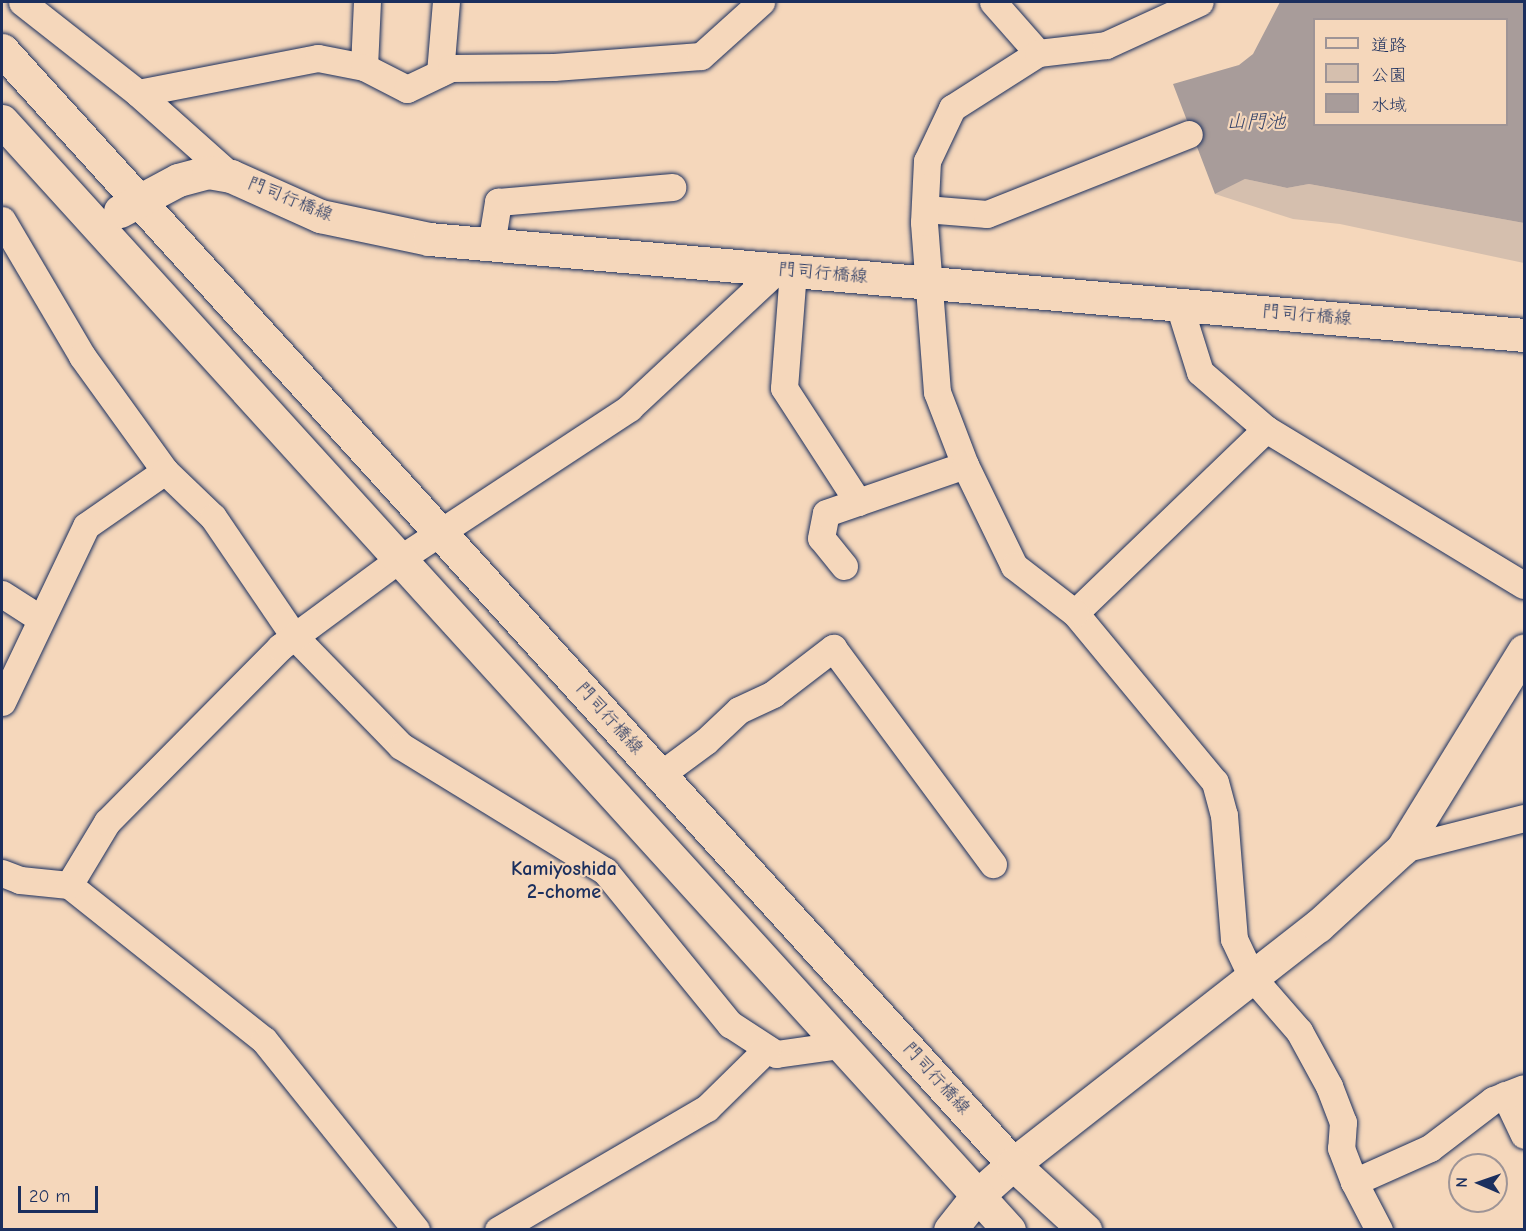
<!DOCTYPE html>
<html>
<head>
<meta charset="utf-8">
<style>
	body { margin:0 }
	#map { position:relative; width:1526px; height:1231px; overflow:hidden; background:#f5d7bb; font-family:"Comic Neue","Klee One",sans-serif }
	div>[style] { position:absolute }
	.green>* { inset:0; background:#d5bfae }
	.water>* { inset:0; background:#a89c9a }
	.roads { filter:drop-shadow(0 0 2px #1b2f5e) drop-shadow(0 0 2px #1b2f5e) }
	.minor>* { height:27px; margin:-13.5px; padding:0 13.5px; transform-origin:13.5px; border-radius:13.5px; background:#f5d7bb }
	.tertiary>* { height:33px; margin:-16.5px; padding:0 16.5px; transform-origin:16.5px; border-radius:16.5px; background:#f5d7bb }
	.primary>* { height:33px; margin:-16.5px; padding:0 16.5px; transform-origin:16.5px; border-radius:16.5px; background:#f5d7bb }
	span { translate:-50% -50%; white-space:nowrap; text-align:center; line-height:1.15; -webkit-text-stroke:4.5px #f5d7bb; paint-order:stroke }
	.street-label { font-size:18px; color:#1b2f5e }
	.water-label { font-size:20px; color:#37456a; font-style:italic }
	.neighbourhood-label { font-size:20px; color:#1b2f5e; font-weight:700 }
	.frame { position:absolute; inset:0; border:3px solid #1b2f5e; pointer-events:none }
	.legend { position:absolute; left:1313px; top:18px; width:195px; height:108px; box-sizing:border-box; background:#f5d7bb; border:2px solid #9e9496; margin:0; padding:8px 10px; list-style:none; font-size:18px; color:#1b2f5e }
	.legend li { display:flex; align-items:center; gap:12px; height:30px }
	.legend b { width:30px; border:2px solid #9e9496 }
	.north { position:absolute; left:1448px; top:1153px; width:60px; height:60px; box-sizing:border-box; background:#f5d7bb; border:2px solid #9e9496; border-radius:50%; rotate:272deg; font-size:16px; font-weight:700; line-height:24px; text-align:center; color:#1b2f5e }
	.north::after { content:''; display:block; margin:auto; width:21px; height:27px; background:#1b2f5e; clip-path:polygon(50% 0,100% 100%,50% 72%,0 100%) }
	.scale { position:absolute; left:18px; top:1186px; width:80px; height:27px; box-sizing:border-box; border:3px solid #1b2f5e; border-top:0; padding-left:8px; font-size:18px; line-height:21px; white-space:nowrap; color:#1b2f5e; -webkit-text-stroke:4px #f5d7bb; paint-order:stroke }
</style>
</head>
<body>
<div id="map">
	<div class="green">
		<div style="clip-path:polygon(1245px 179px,1287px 188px,1309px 184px,1524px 223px,1524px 263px,1340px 224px,1293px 219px,1215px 194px)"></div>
	</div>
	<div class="water">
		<div style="clip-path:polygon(evenodd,1280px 2px,1524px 2px,1524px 223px,1309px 184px,1287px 188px,1245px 179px,1215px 194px,1173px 84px,1239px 65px,1253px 54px,1280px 2px,1314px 20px,1506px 20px,1506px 124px,1314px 124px,1314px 20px)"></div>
	</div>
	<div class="roads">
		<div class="minor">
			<div style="left:22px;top:2px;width:147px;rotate:38.1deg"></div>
			<div style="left:993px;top:2px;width:68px;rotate:48.6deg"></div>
			<div style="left:364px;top:67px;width:65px;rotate:-87.4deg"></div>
			<div style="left:440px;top:73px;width:71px;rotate:-85.2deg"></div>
			<div style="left:231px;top:176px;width:125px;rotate:-138.3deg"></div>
			<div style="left:138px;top:93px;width:183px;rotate:-11deg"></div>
			<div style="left:318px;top:58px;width:47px;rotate:11.1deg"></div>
			<div style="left:364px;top:67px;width:48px;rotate:27.1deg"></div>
			<div style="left:407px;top:89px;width:49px;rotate:-25.5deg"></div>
			<div style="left:451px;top:68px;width:103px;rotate:-0.6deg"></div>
			<div style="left:554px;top:67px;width:147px;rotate:-4.3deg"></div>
			<div style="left:701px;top:56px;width:81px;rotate:-42deg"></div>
			<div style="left:925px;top:209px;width:62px;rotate:4.6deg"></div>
			<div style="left:987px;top:214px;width:217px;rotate:-21.6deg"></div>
			<div style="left:2px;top:220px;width:158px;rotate:59.5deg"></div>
			<div style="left:82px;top:356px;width:142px;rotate:54.2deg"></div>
			<div style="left:165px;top:471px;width:96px;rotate:145.2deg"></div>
			<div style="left:86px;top:526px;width:195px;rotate:115.5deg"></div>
			<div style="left:491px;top:245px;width:44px;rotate:-80.8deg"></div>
			<div style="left:498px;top:202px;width:175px;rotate:-4.9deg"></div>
			<div style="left:793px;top:271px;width:117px;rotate:94.4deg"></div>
			<div style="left:784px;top:388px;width:136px;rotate:57deg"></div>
			<div style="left:1179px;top:305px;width:70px;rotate:72.6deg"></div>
			<div style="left:1200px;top:372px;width:87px;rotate:40.8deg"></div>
			<div style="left:1266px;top:429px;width:301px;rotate:31.2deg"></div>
			<div style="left:1266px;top:429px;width:265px;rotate:136.1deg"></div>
			<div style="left:1075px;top:613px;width:219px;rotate:50.4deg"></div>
			<div style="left:1215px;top:782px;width:34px;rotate:75deg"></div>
			<div style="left:1224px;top:815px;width:124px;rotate:85.4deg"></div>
			<div style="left:1234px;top:939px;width:42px;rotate:64.7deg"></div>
			<div style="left:1252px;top:977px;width:72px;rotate:49deg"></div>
			<div style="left:1299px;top:1031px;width:63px;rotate:61.4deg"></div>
			<div style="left:1329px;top:1086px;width:39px;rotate:69deg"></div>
			<div style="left:1343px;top:1122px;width:26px;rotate:94deg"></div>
			<div style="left:1341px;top:1148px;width:36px;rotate:69deg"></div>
			<div style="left:965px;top:465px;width:78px;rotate:-111deg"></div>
			<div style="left:937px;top:392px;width:170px;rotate:-94.4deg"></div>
			<div style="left:924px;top:222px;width:61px;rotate:-87.2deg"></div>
			<div style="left:927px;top:161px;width:59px;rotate:-64.7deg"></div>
			<div style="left:952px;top:108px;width:102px;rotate:-32.6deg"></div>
			<div style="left:1038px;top:53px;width:68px;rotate:-6.7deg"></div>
			<div style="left:1106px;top:45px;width:103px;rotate:-24.6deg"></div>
			<div style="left:165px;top:471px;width:66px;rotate:43.8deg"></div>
			<div style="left:213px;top:517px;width:144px;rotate:55.8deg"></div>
			<div style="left:294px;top:636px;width:153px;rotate:45.8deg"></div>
			<div style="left:401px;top:746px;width:239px;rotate:31.5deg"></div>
			<div style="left:605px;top:871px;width:198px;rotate:50.8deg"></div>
			<div style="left:730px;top:1024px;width:55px;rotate:33.1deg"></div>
			<div style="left:776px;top:1054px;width:65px;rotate:-8deg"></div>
			<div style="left:844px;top:566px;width:36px;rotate:-129deg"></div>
			<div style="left:821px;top:538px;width:25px;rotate:-79deg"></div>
			<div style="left:826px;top:513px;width:147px;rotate:-19.1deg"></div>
			<div style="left:965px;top:465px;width:112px;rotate:64.1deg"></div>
			<div style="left:1014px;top:566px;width:77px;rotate:37.6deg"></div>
			<div style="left:2px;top:594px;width:46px;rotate:32.7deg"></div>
			<div style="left:660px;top:775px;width:57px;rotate:-36.5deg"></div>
			<div style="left:706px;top:741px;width:45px;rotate:-43.2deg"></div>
			<div style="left:739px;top:710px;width:38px;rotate:-25deg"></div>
			<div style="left:773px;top:694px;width:76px;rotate:-37.5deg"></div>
			<div style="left:833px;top:648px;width:269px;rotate:53.5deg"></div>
			<div style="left:1402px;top:849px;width:126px;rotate:-14.3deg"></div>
			<div style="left:2px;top:873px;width:19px;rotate:21deg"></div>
			<div style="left:20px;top:880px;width:49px;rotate:5.8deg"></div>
			<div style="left:69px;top:885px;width:249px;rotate:38.5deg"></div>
			<div style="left:264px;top:1040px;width:243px;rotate:51.3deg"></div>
			<div style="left:69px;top:885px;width:74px;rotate:-58.9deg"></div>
			<div style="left:107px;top:822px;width:246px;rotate:-45.3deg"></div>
			<div style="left:280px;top:647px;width:147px;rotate:-36.4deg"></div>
			<div style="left:398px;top:560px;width:277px;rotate:-33.3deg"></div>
			<div style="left:629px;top:408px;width:202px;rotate:-43deg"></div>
			<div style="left:1505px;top:1095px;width:44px;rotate:64.6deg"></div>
			<div style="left:498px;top:1230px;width:242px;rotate:-30.3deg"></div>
			<div style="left:707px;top:1108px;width:84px;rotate:-44.5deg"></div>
			<div style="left:1379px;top:1230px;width:54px;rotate:-117.5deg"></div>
			<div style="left:1354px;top:1182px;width:83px;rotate:-24.1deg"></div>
			<div style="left:1430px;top:1148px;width:79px;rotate:-37.3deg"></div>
			<div style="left:1493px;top:1100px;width:33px;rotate:-21deg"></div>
		</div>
		<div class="tertiary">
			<div style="left:950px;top:1230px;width:43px;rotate:-51.5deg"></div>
			<div style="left:977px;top:1196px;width:48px;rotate:-41.6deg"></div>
			<div style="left:1013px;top:1164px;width:387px;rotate:-38deg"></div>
			<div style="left:1318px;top:926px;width:114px;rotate:-42.5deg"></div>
			<div style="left:1402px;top:849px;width:233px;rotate:-58.4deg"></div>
		</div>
		<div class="primary">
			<div style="left:2px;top:50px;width:1504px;rotate:47.77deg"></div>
			<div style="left:1013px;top:1164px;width:98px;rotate:42.5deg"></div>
			<div style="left:2px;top:121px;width:1498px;rotate:47.76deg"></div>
			<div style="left:120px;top:211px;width:66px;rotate:-28.1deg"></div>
			<div style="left:178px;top:180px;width:31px;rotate:-15deg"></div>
			<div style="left:208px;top:172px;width:23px;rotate:10deg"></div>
			<div style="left:231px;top:176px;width:98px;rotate:24.2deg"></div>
			<div style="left:320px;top:216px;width:111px;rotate:11.9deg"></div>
			<div style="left:429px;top:239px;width:1099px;rotate:5.01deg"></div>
		</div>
	</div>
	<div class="street-label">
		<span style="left:290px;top:200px;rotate:22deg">門司行橋線</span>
		<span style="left:823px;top:274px;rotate:5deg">門司行橋線</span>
		<span style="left:1307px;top:316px;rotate:5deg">門司行橋線</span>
		<span style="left:609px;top:719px;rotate:48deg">門司行橋線</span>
		<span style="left:936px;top:1079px;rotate:48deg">門司行橋線</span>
	</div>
	<div class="water-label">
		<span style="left:1256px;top:121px">山門池</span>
	</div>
	<div class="neighbourhood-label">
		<span style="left:564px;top:880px">Kamiyoshida<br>2-chome</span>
	</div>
	<div class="frame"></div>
	<ul class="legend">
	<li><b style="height:8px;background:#f5d7bb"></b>道路</li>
	<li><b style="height:16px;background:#d5bfae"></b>公園</li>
	<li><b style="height:16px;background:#a89c9a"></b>水域</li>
	</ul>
	<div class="north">N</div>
	<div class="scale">20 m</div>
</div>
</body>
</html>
